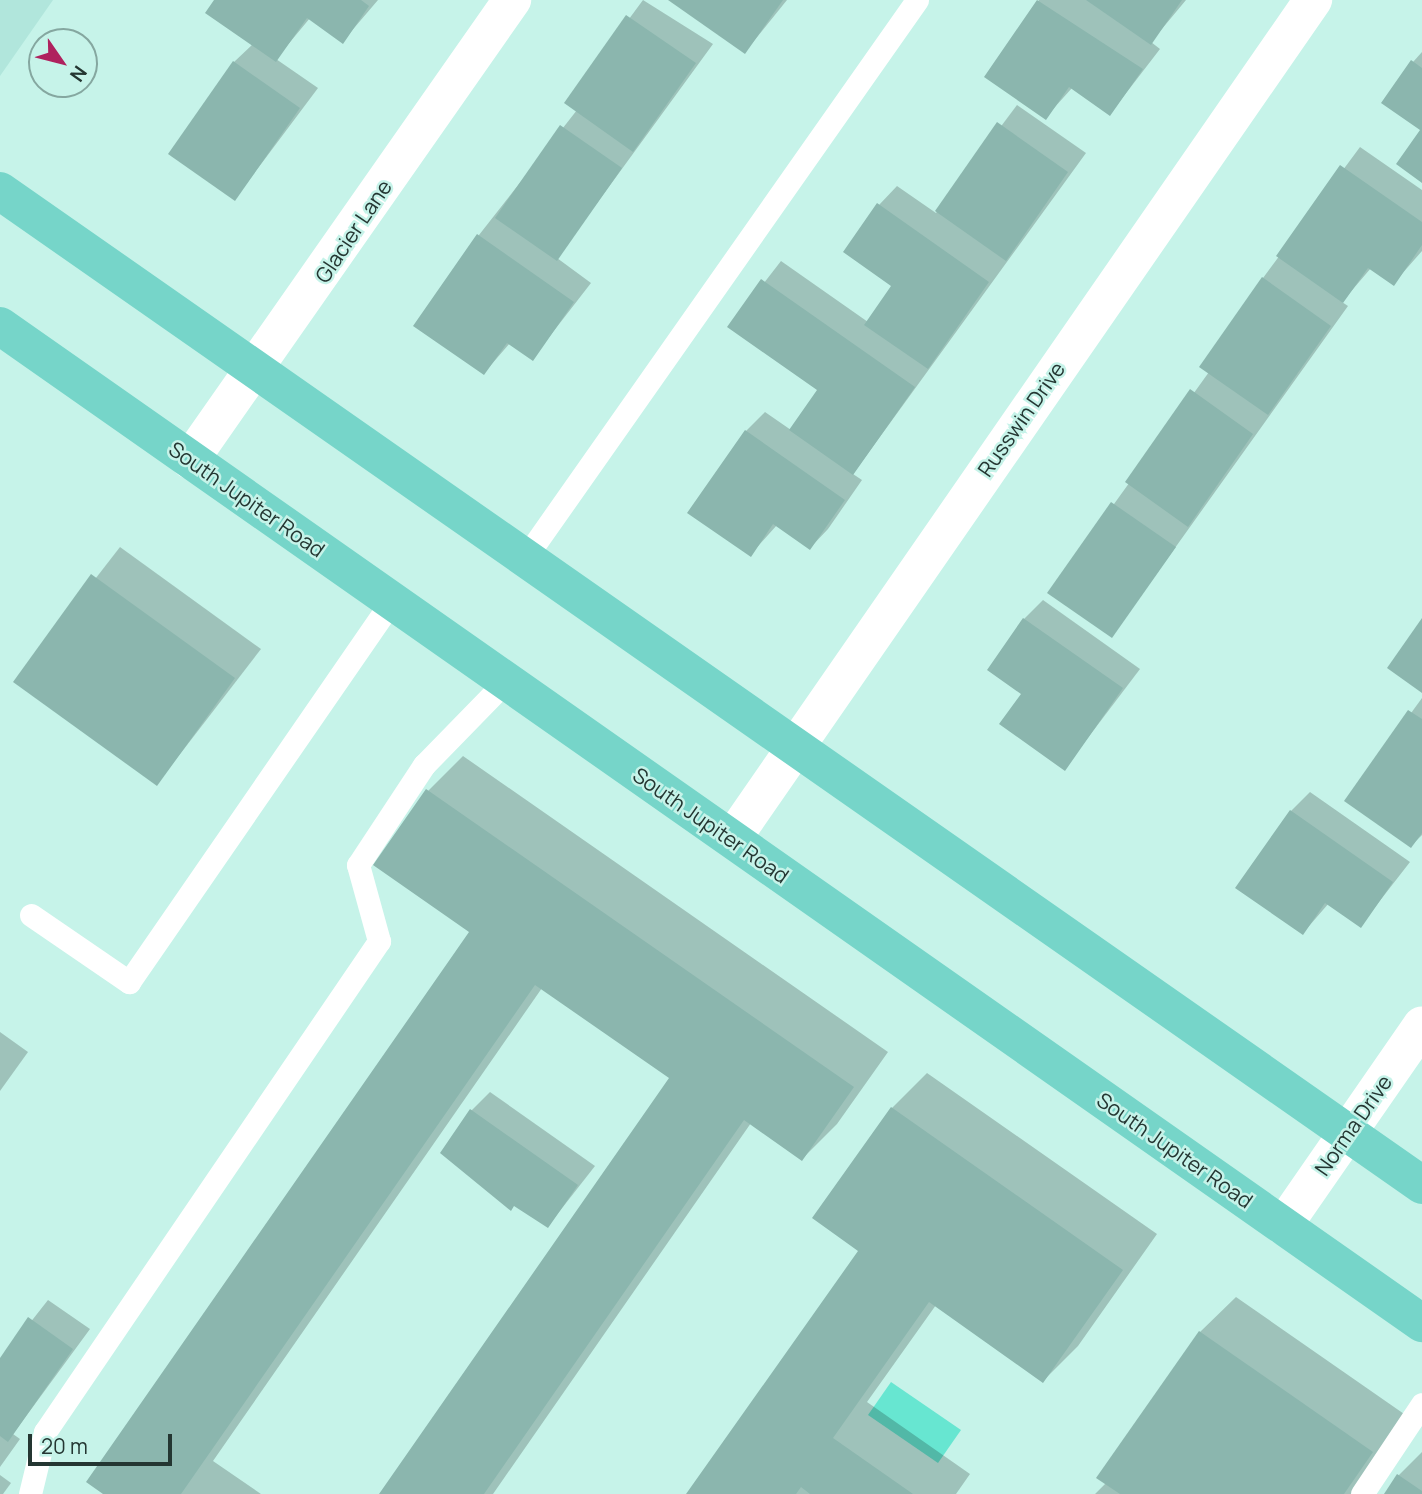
<!DOCTYPE html>
<html>
<head>
<meta charset="utf-8">
<style>
	body { margin:0 }
	#map { position:relative; width:1422px; height:1494px; overflow:hidden; background:#c6f3e9; font-family:Manrope,sans-serif }
	div>[style] { position:absolute }
	[style*='--x'] { left:calc(var(--x)*1px); top:calc(var(--y)*1px); width:calc(var(--w)*1px); rotate:calc(var(--a)*1deg) }
	.built>* { inset:0; background:#b1e6dc }
	.water>* { inset:0; background:#67e6d1 }
	.shadow>* { inset:0; background:#0003 }
	.building>* { inset:0; background:#8bb6ae }
	.service>* { height:23px; margin:-11.5px; padding:0 11.5px; transform-origin:11.5px; border-radius:11.5px; background:#fff }
	.minor>* { height:38px; margin:-19px; padding:0 19px; transform-origin:19px; border-radius:19px; background:#fff }
	.primary>* { height:38px; margin:-19px; padding:0 19px; transform-origin:19px; border-radius:19px; background:#76d5c9 }
	span { translate:-50% -50%; white-space:nowrap; text-align:center; line-height:1.15; -webkit-text-stroke:5px #c6f3e9; paint-order:stroke }
	.street-label { font-size:21px; color:#243632 }
	.north { position:absolute; left:28px; top:28px; width:70px; height:70px; box-sizing:border-box; background:#c6f3e9; border:2px solid #85a7a0; border-radius:50%; rotate:125deg; font-size:19px; font-weight:700; line-height:28px; text-align:center; color:#243632 }
	.north::after { content:''; display:block; margin:auto; width:24px; height:32px; background:#af225e; clip-path:polygon(50% 0,100% 100%,50% 72%,0 100%) }
	.scale { position:absolute; left:28px; top:1434px; width:144px; height:32px; box-sizing:border-box; border:4px solid #243632; border-top:0; padding-left:9px; font-size:21px; line-height:24px; white-space:nowrap; color:#243632; -webkit-text-stroke:5px #c6f3e9; paint-order:stroke }
</style>
</head>
<body>
<div id="map">
	<div class="built">
		<i style="clip-path:polygon(0 0,53px 0,0 76px)"></i>
	</div>
	<div class="water">
		<i style="clip-path:polygon(891px 1382px,961px 1430px,938px 1463px,868px 1415px)"></i>
	</div>
	<div class="shadow">
		<i style="clip-path:polygon(216px 0,378px 0,343px 41px,310px 18px,276px 59px,318px 88px,235px 199px,234px 62px,253px 44px)"></i>
		<i style="clip-path:polygon(643px 0,713px 44px,557px 258px,591px 283px,532px 359px,510px 343px,484px 373px,479px 235px,577px 110px,567px 103px)"></i>
		<i style="clip-path:polygon(671px 0,787px 0,745px 52px)"></i>
		<i style="clip-path:polygon(1039px 0,1186px 0,1151px 42px,1160px 49px,1110px 114px,1072px 88px,1045px 118px,986px 76px)"></i>
		<i style="clip-path:polygon(1422px 52px,1422px 130px,1413px 62px)"></i>
		<i style="clip-path:polygon(1017px 105px,1086px 153px,853px 474px,862px 480px,828px 529px,810px 548px,777px 525px,750px 555px,746px 431px,765px 412px,791px 430px,819px 390px,730px 327px,781px 261px,868px 322px,894px 286px,879px 205px,897px 186px,936px 213px)"></i>
		<i style="clip-path:polygon(1360px 147px,1422px 190px,1422px 251px,1393px 284px,1371px 268px,1342px 302px,1348px 306px,1112px 636px,1050px 593px,1209px 372px,1263px 278px)"></i>
		<i style="clip-path:polygon(120px 547px,261px 649px,157px 784px,16px 681px)"></i>
		<i style="clip-path:polygon(1043px 600px,1140px 669px,1065px 768px,1023px 693px,1024px 619px)"></i>
		<i style="clip-path:polygon(1422px 698px,1422px 835px,1411px 846px,1347px 801px)"></i>
		<i style="clip-path:polygon(463px 756px,888px 1052px,837px 1124px,802px 1159px,751px 1123px,493px 1494px,381px 1494px,671px 1078px,542px 988px,213px 1461px,261px 1494px,107px 1494px,472px 932px,428px 791px)"></i>
		<i style="clip-path:polygon(1310px 792px,1410px 862px,1361px 925px,1329px 903px,1303px 933px,1291px 811px)"></i>
		<i style="clip-path:polygon(0 1032px,28px 1052px,0 1091px)"></i>
		<i style="clip-path:polygon(927px 1073px,1157px 1234px,1078px 1346px,1043px 1381px,936px 1305px,867px 1402px,970px 1474px,956px 1494px,689px 1494px,860px 1251px,814px 1218px,892px 1108px)"></i>
		<i style="clip-path:polygon(490px 1092px,595px 1166px,548px 1226px,471px 1111px)"></i>
		<i style="clip-path:polygon(1236px 1297px,1407px 1416px,1352px 1494px,1095px 1494px,1106px 1483px,1099px 1477px,1200px 1332px)"></i>
		<i style="clip-path:polygon(48px 1300px,90px 1329px,13px 1434px,20px 1439px,0 1467px,0 1361px)"></i>
		<i style="clip-path:polygon(1422px 1452px,1422px 1494px,1386px 1494px,1399px 1475px)"></i>
		<i style="clip-path:polygon(0 1475px,11px 1483px,3px 1494px,0 1494px)"></i>
	</div>
	<div class="building">
		<i style="clip-path:polygon(214px 0,361px 0,369px 6px,343px 44px,307px 18px,276px 62px,205px 13px)"></i>
		<i style="clip-path:polygon(668px 0,783px 0,745px 54px)"></i>
		<i style="clip-path:polygon(1037px 0,1143px 69px,1110px 116px,1069px 87px,1046px 120px,984px 77px)"></i>
		<i style="clip-path:polygon(1086px 0,1182px 0,1151px 45px)"></i>
		<i style="clip-path:polygon(626px 15px,696px 63px,633px 152px,564px 103px)"></i>
		<i style="clip-path:polygon(1411px 60px,1422px 68px,1422px 183px,1396px 164px,1420px 130px,1381px 103px)"></i>
		<i style="clip-path:polygon(233px 61px,300px 108px,235px 201px,168px 154px)"></i>
		<i style="clip-path:polygon(997px 122px,1068px 172px,1006px 261px,935px 211px)"></i>
		<i style="clip-path:polygon(560px 125px,622px 168px,557px 261px,495px 218px)"></i>
		<i style="clip-path:polygon(1340px 165px,1422px 222px,1422px 245px,1394px 286px,1368px 268px,1343px 303px,1276px 256px)"></i>
		<i style="clip-path:polygon(877px 203px,989px 282px,928px 369px,864px 325px,891px 286px,843px 252px)"></i>
		<i style="clip-path:polygon(477px 234px,574px 302px,533px 361px,507px 343px,484px 375px,413px 326px)"></i>
		<i style="clip-path:polygon(1262px 277px,1331px 326px,1268px 415px,1199px 367px)"></i>
		<i style="clip-path:polygon(761px 279px,915px 387px,853px 475px,789px 430px,817px 390px,727px 327px)"></i>
		<i style="clip-path:polygon(1190px 389px,1253px 434px,1188px 527px,1125px 482px)"></i>
		<i style="clip-path:polygon(745px 430px,845px 500px,810px 550px,773px 524px,751px 557px,687px 513px)"></i>
		<i style="clip-path:polygon(1111px 502px,1176px 547px,1112px 638px,1047px 593px)"></i>
		<i style="clip-path:polygon(91px 574px,235px 678px,157px 786px,13px 682px)"></i>
		<i style="clip-path:polygon(1023px 618px,1123px 688px,1065px 771px,999px 724px,1021px 694px,987px 670px)"></i>
		<i style="clip-path:polygon(1422px 618px,1422px 693px,1387px 668px)"></i>
		<i style="clip-path:polygon(1408px 710px,1422px 719px,1422px 833px,1411px 848px,1344px 801px)"></i>
		<i style="clip-path:polygon(426px 789px,854px 1087px,802px 1161px,744px 1120px,484px 1494px,379px 1494px,669px 1078px,535px 985px,181px 1494px,103px 1494px,86px 1482px,469px 932px,373px 865px)"></i>
		<i style="clip-path:polygon(1290px 810px,1393px 882px,1361px 928px,1325px 903px,1303px 935px,1235px 888px)"></i>
		<i style="clip-path:polygon(891px 1107px,1123px 1270px,1043px 1383px,929px 1302px,833px 1438px,913px 1494px,810px 1494px,801px 1487px,796px 1494px,686px 1494px,858px 1251px,812px 1218px)"></i>
		<i style="clip-path:polygon(470px 1109px,578px 1185px,548px 1228px,514px 1206px,511px 1211px,440px 1153px)"></i>
		<i style="clip-path:polygon(28px 1317px,73px 1349px,8px 1442px,0 1436px,0 1358px)"></i>
		<i style="clip-path:polygon(1199px 1331px,1373px 1452px,1344px 1494px,1120px 1494px,1096px 1478px)"></i>
		<i style="clip-path:polygon(1397px 1474px,1422px 1491px,1422px 1494px,1384px 1494px)"></i>
	</div>
	<div class="service">
		<i style="--x:525;--y:558;--w:682;--a:-54.91"></i>
		<i style="--x:31;--y:915;--w:119;--a:34.4"></i>
		<i style="--x:129;--y:982;--w:463;--a:-55.4"></i>
		<i style="--x:30;--y:1494;--w:64;--a:-76.4"></i>
		<i style="--x:45;--y:1432;--w:594;--a:-55.77"></i>
		<i style="--x:379;--y:941;--w:79;--a:-105.4"></i>
		<i style="--x:358;--y:865;--w:120;--a:-56.6"></i>
		<i style="--x:424;--y:765;--w:117;--a:-45.7"></i>
		<i style="--x:1362;--y:1494;--w:108;--a:-56.3"></i>
	</div>
	<div class="minor">
		<i style="--x:190;--y:460;--w:562;--a:-55.01"></i>
		<i style="--x:732;--y:839;--w:1021;--a:-55.3"></i>
		<i style="--x:1283;--y:1226;--w:244;--a:-55.3"></i>
	</div>
	<div class="primary">
		<i style="--x:0;--y:191;--w:1735;--a:34.95"></i>
		<i style="--x:0;--y:326;--w:1737;--a:35.04"></i>
	</div>
	<div class="street-label">
		<span style="left:353px;top:231px;rotate:-56deg">Glacier Lane</span>
		<span style="left:1021px;top:419px;rotate:-55deg">Russwin Drive</span>
		<span style="left:247px;top:499px;rotate:35deg">South Jupiter Road</span>
		<span style="left:711px;top:825px;rotate:35deg">South Jupiter Road</span>
		<span style="left:1353px;top:1125px;rotate:-55deg">Norma Drive</span>
		<span style="left:1175px;top:1150px;rotate:35deg">South Jupiter Road</span>
	</div>
	<div class="north">N</div>
	<div class="scale">20 m</div>
</div>
</body>
</html>
